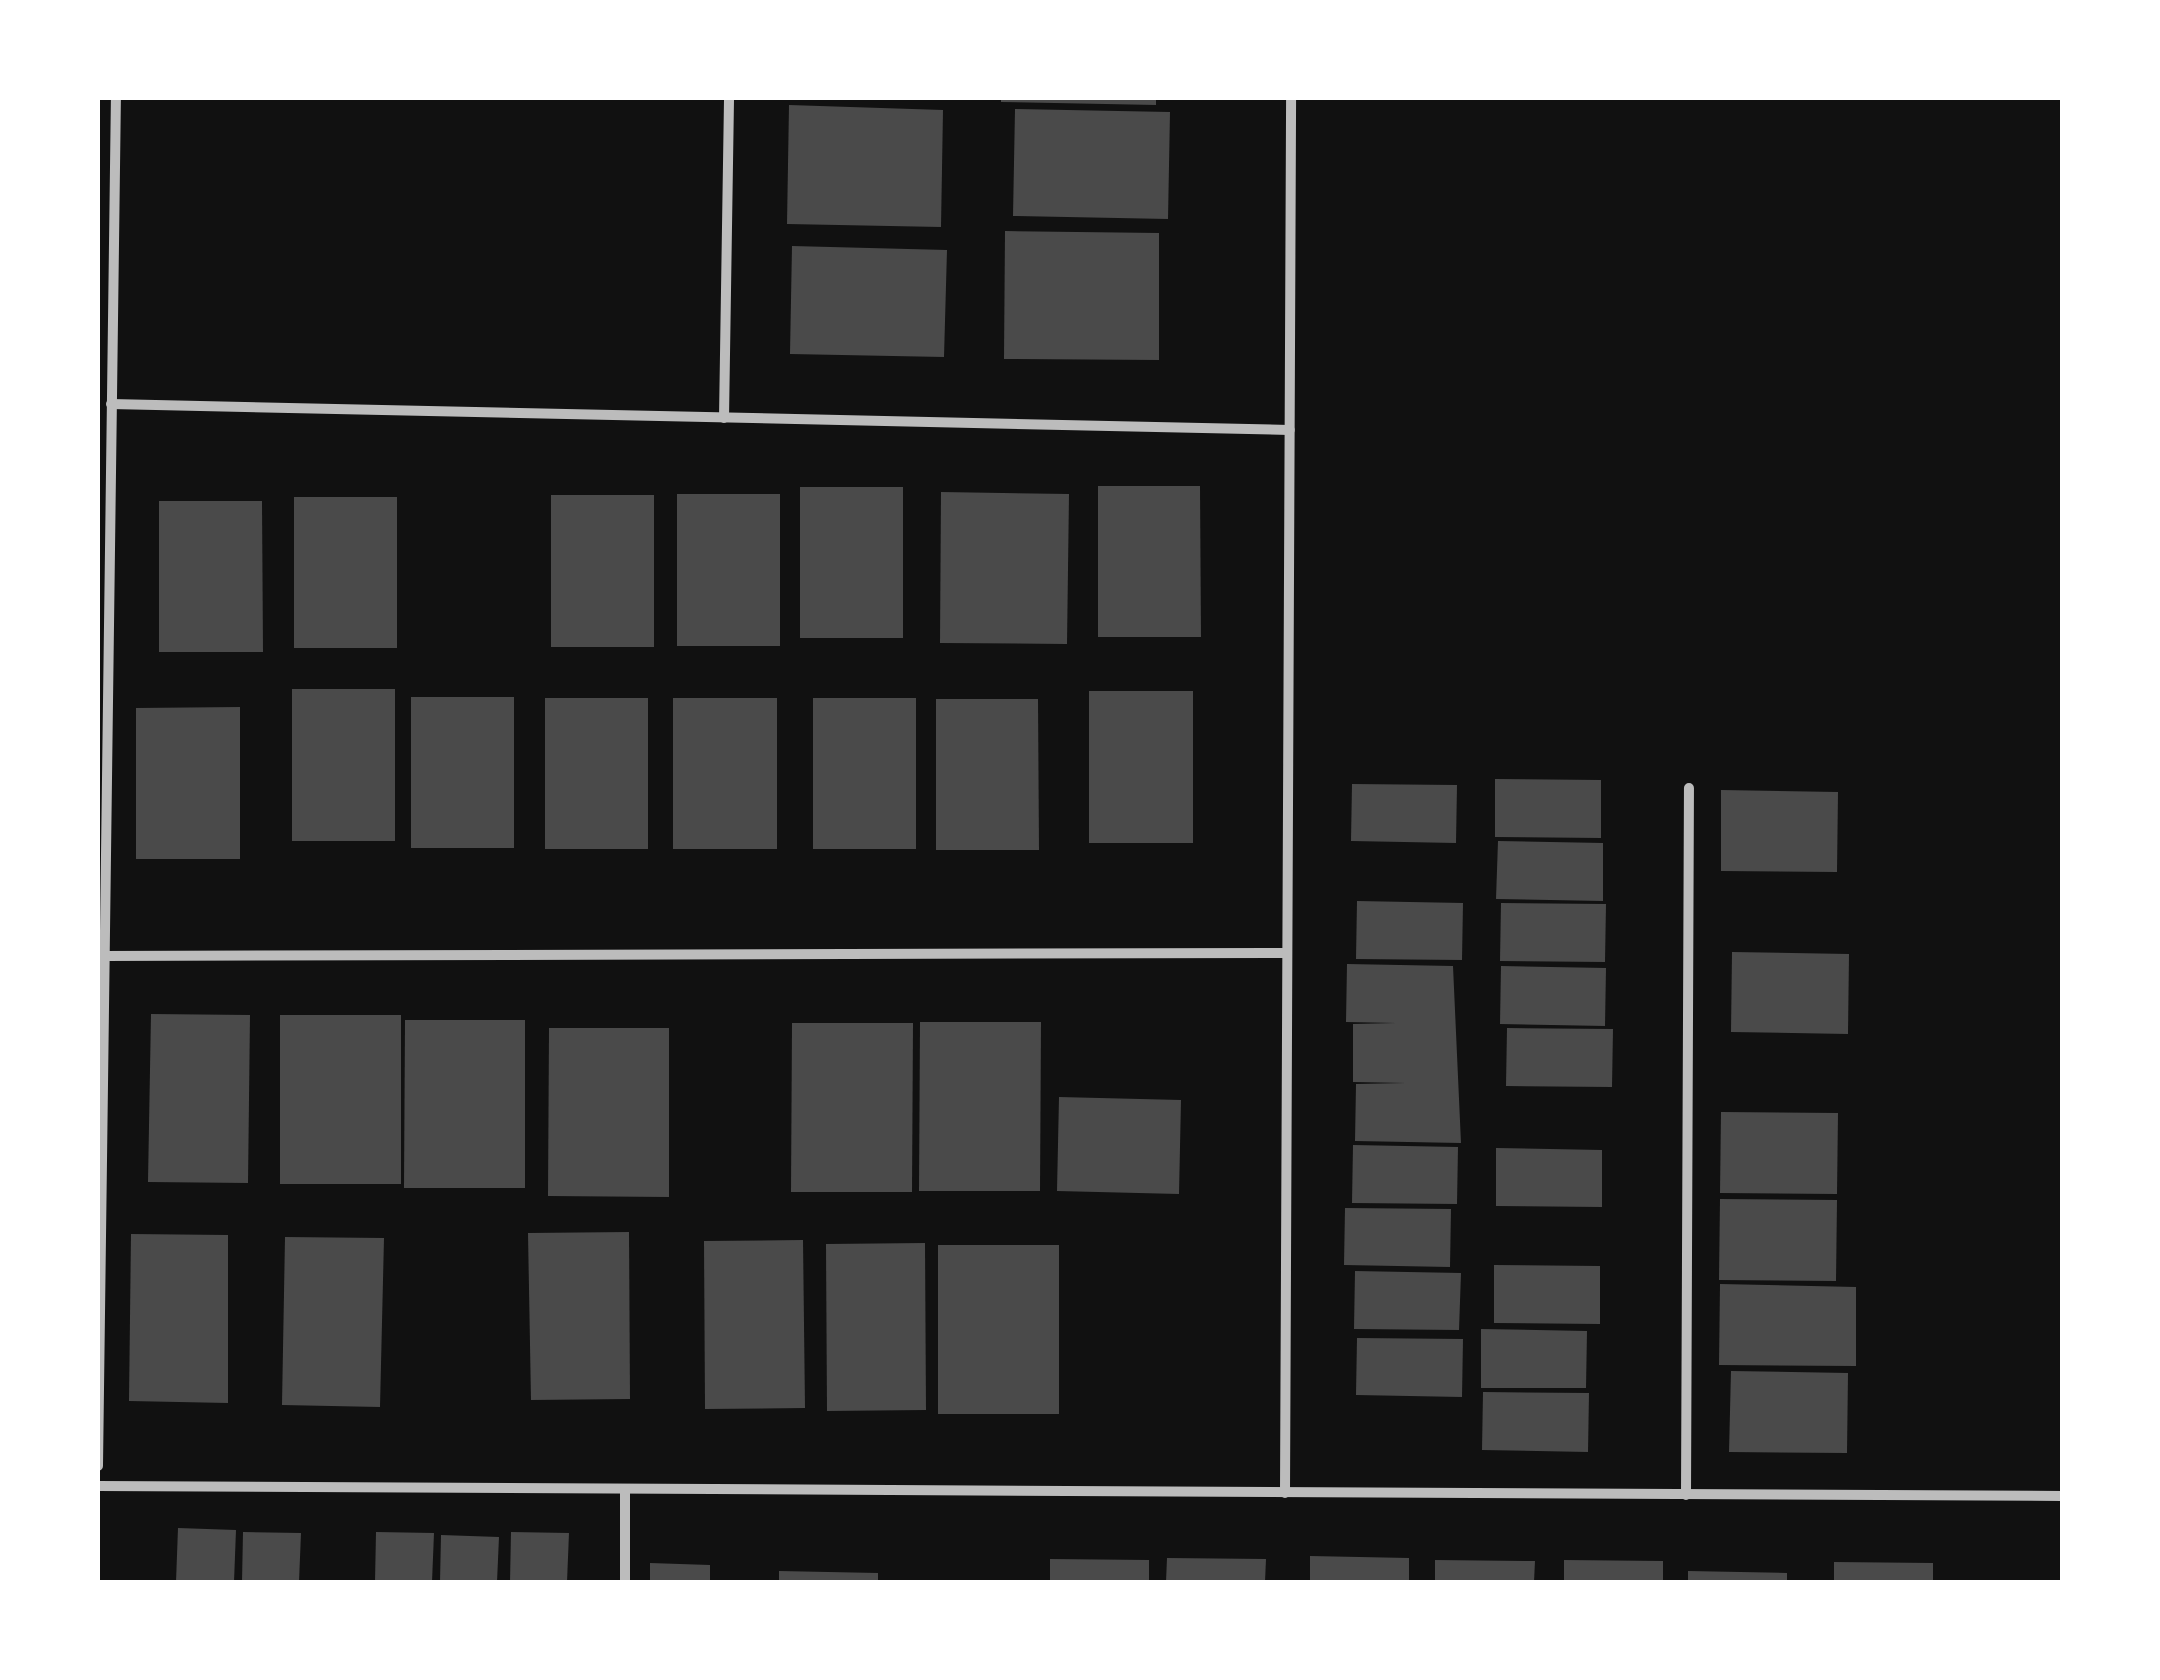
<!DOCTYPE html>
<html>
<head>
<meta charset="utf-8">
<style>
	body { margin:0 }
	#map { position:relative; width:2160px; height:1680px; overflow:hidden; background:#111; font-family:Jost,sans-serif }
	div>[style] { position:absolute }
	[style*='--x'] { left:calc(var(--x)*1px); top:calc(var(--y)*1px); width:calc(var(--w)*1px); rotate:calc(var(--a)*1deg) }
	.building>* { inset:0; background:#4a4a4a }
	.minor>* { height:10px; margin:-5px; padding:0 5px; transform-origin:5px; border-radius:5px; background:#bcbcbc }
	span { translate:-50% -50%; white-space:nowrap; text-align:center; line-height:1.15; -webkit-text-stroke:9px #fff; paint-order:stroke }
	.frame { position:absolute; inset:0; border:100px solid #fff; pointer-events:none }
</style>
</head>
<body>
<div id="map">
	<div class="building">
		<i style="clip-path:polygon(1001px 98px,1156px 98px,1156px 105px,1001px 102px)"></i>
		<i style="clip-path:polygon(789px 105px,943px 110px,941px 227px,787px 224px)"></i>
		<i style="clip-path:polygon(1015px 109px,1170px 112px,1168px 219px,1013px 216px)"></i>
		<i style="clip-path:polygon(1005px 231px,1159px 233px,1159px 360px,1004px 359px)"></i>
		<i style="clip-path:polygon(792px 246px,947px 250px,944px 357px,790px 354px)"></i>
		<i style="clip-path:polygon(1098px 486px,1200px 486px,1201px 637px,1098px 637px)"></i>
		<i style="clip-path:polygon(800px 487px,903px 487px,903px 638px,800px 638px)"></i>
		<i style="clip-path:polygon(941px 492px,1069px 494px,1067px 644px,940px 643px)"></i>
		<i style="clip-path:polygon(677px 494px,780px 494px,780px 646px,677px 646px)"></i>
		<i style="clip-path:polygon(551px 495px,654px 495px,654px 647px,551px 647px)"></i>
		<i style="clip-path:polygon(294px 497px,397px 497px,397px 648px,294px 648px)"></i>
		<i style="clip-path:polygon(159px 501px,262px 501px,263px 652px,159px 652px)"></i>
		<i style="clip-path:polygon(292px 689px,395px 689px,395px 841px,292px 841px)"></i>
		<i style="clip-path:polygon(1089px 691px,1193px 691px,1193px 843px,1089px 843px)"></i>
		<i style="clip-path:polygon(411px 697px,514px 697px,514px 848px,411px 848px)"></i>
		<i style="clip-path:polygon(545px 698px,648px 698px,648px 849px,545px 849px)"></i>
		<i style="clip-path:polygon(673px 698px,777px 698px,777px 849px,673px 849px)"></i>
		<i style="clip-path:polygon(813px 698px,916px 698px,916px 849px,813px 849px)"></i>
		<i style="clip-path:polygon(936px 699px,1038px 699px,1039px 850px,936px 850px)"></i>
		<i style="clip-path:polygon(240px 707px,240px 859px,136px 859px,136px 708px)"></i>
		<i style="clip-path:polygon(1495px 779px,1601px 780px,1601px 838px,1495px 837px)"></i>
		<i style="clip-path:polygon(1352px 784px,1457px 785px,1456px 843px,1351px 841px)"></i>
		<i style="clip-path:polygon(1721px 790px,1838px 792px,1837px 872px,1721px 871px)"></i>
		<i style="clip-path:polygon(1498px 841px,1603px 843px,1603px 901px,1496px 899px)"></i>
		<i style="clip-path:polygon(1357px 901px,1463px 903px,1462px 960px,1356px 959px)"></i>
		<i style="clip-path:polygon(1501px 903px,1606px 904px,1605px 962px,1500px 961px)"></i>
		<i style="clip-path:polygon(1732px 952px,1849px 954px,1848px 1034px,1731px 1032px)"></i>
		<i style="clip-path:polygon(1347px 964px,1453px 966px,1461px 1143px,1355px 1141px,1356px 1084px,1406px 1083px,1353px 1082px,1353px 1024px,1396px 1023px,1346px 1022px)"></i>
		<i style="clip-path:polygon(1501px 966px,1606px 968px,1605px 1026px,1500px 1024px)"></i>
		<i style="clip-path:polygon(151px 1014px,250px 1015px,248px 1183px,148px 1182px)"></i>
		<i style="clip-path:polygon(280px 1015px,401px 1015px,401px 1184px,280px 1184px)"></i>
		<i style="clip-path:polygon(405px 1020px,525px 1020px,525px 1188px,404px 1188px)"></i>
		<i style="clip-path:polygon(920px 1022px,1041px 1022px,1040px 1191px,919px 1191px)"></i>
		<i style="clip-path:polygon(792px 1023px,913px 1023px,912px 1192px,791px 1192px)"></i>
		<i style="clip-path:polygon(549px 1028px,669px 1028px,669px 1197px,548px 1196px)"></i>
		<i style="clip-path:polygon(1507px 1028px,1613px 1029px,1612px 1087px,1506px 1086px)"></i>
		<i style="clip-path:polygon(1059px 1097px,1181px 1100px,1179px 1194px,1057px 1191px)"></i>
		<i style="clip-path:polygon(1721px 1112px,1838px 1113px,1837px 1194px,1720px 1193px)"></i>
		<i style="clip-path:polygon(1353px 1145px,1458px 1147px,1457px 1204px,1352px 1203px)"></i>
		<i style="clip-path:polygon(1496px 1148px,1602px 1150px,1602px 1207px,1496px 1206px)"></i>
		<i style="clip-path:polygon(1720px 1199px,1837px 1200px,1836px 1281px,1719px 1280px)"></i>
		<i style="clip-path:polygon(1345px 1208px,1451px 1209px,1450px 1267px,1344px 1265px)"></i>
		<i style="clip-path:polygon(629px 1232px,630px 1399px,531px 1400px,528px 1233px)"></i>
		<i style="clip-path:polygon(131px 1234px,228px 1235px,228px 1403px,129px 1401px)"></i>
		<i style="clip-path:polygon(285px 1237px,384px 1238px,380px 1407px,282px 1405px)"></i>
		<i style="clip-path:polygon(803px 1240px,805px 1408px,705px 1409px,704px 1241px)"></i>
		<i style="clip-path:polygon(925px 1243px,926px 1410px,827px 1411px,826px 1244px)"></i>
		<i style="clip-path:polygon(938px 1245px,1059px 1245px,1059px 1414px,938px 1414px)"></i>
		<i style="clip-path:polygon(1494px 1265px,1600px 1266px,1600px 1324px,1494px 1323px)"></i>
		<i style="clip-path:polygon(1355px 1271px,1461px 1273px,1459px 1330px,1354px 1329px)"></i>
		<i style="clip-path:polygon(1720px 1284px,1856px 1287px,1856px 1366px,1719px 1365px)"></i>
		<i style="clip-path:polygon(1481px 1329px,1587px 1331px,1586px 1388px,1481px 1388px)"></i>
		<i style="clip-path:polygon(1357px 1338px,1463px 1339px,1462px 1397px,1356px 1395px)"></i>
		<i style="clip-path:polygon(1731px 1371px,1848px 1373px,1847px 1453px,1729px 1452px)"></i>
		<i style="clip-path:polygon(1483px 1392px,1589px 1393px,1588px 1452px,1482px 1450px)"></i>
		<i style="clip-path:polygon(178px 1528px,236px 1530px,234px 1582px,176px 1582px)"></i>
		<i style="clip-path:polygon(243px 1532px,301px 1533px,299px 1582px,242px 1582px)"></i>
		<i style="clip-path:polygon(376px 1532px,434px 1533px,432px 1582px,375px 1582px)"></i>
		<i style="clip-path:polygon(511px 1532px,569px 1533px,567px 1582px,510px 1582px)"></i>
		<i style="clip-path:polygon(441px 1535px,499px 1537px,497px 1582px,440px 1582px)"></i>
		<i style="clip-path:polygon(1310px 1556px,1409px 1558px,1409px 1582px,1310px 1582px)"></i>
		<i style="clip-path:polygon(1167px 1558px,1266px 1559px,1265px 1582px,1166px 1582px)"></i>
		<i style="clip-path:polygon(1050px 1559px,1149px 1560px,1149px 1582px,1050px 1582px)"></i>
		<i style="clip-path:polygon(1435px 1560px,1535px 1561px,1534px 1582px,1435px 1582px)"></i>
		<i style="clip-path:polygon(1564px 1560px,1663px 1561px,1663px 1582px,1564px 1582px)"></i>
		<i style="clip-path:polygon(1834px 1562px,1933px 1563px,1933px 1582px,1834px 1582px)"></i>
		<i style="clip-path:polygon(650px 1563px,710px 1565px,710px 1582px,650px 1582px)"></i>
		<i style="clip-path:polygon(779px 1571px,878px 1573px,878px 1582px,779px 1582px)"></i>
		<i style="clip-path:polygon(1688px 1571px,1787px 1573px,1787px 1582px,1688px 1582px)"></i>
	</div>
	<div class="minor">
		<i style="--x:111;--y:404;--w:1179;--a:1.26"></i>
		<i style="--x:724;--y:418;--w:320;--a:-89.1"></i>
		<i style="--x:104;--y:956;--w:1183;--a:-0.15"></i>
		<i style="--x:98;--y:1466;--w:1368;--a:-89.25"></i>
		<i style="--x:98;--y:1486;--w:1964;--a:0.29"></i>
		<i style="--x:1285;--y:1493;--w:1395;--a:-89.75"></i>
		<i style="--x:1686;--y:1495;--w:707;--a:-89.76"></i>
		<i style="--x:625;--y:1582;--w:93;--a:-90"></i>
	</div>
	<div class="frame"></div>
</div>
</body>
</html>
